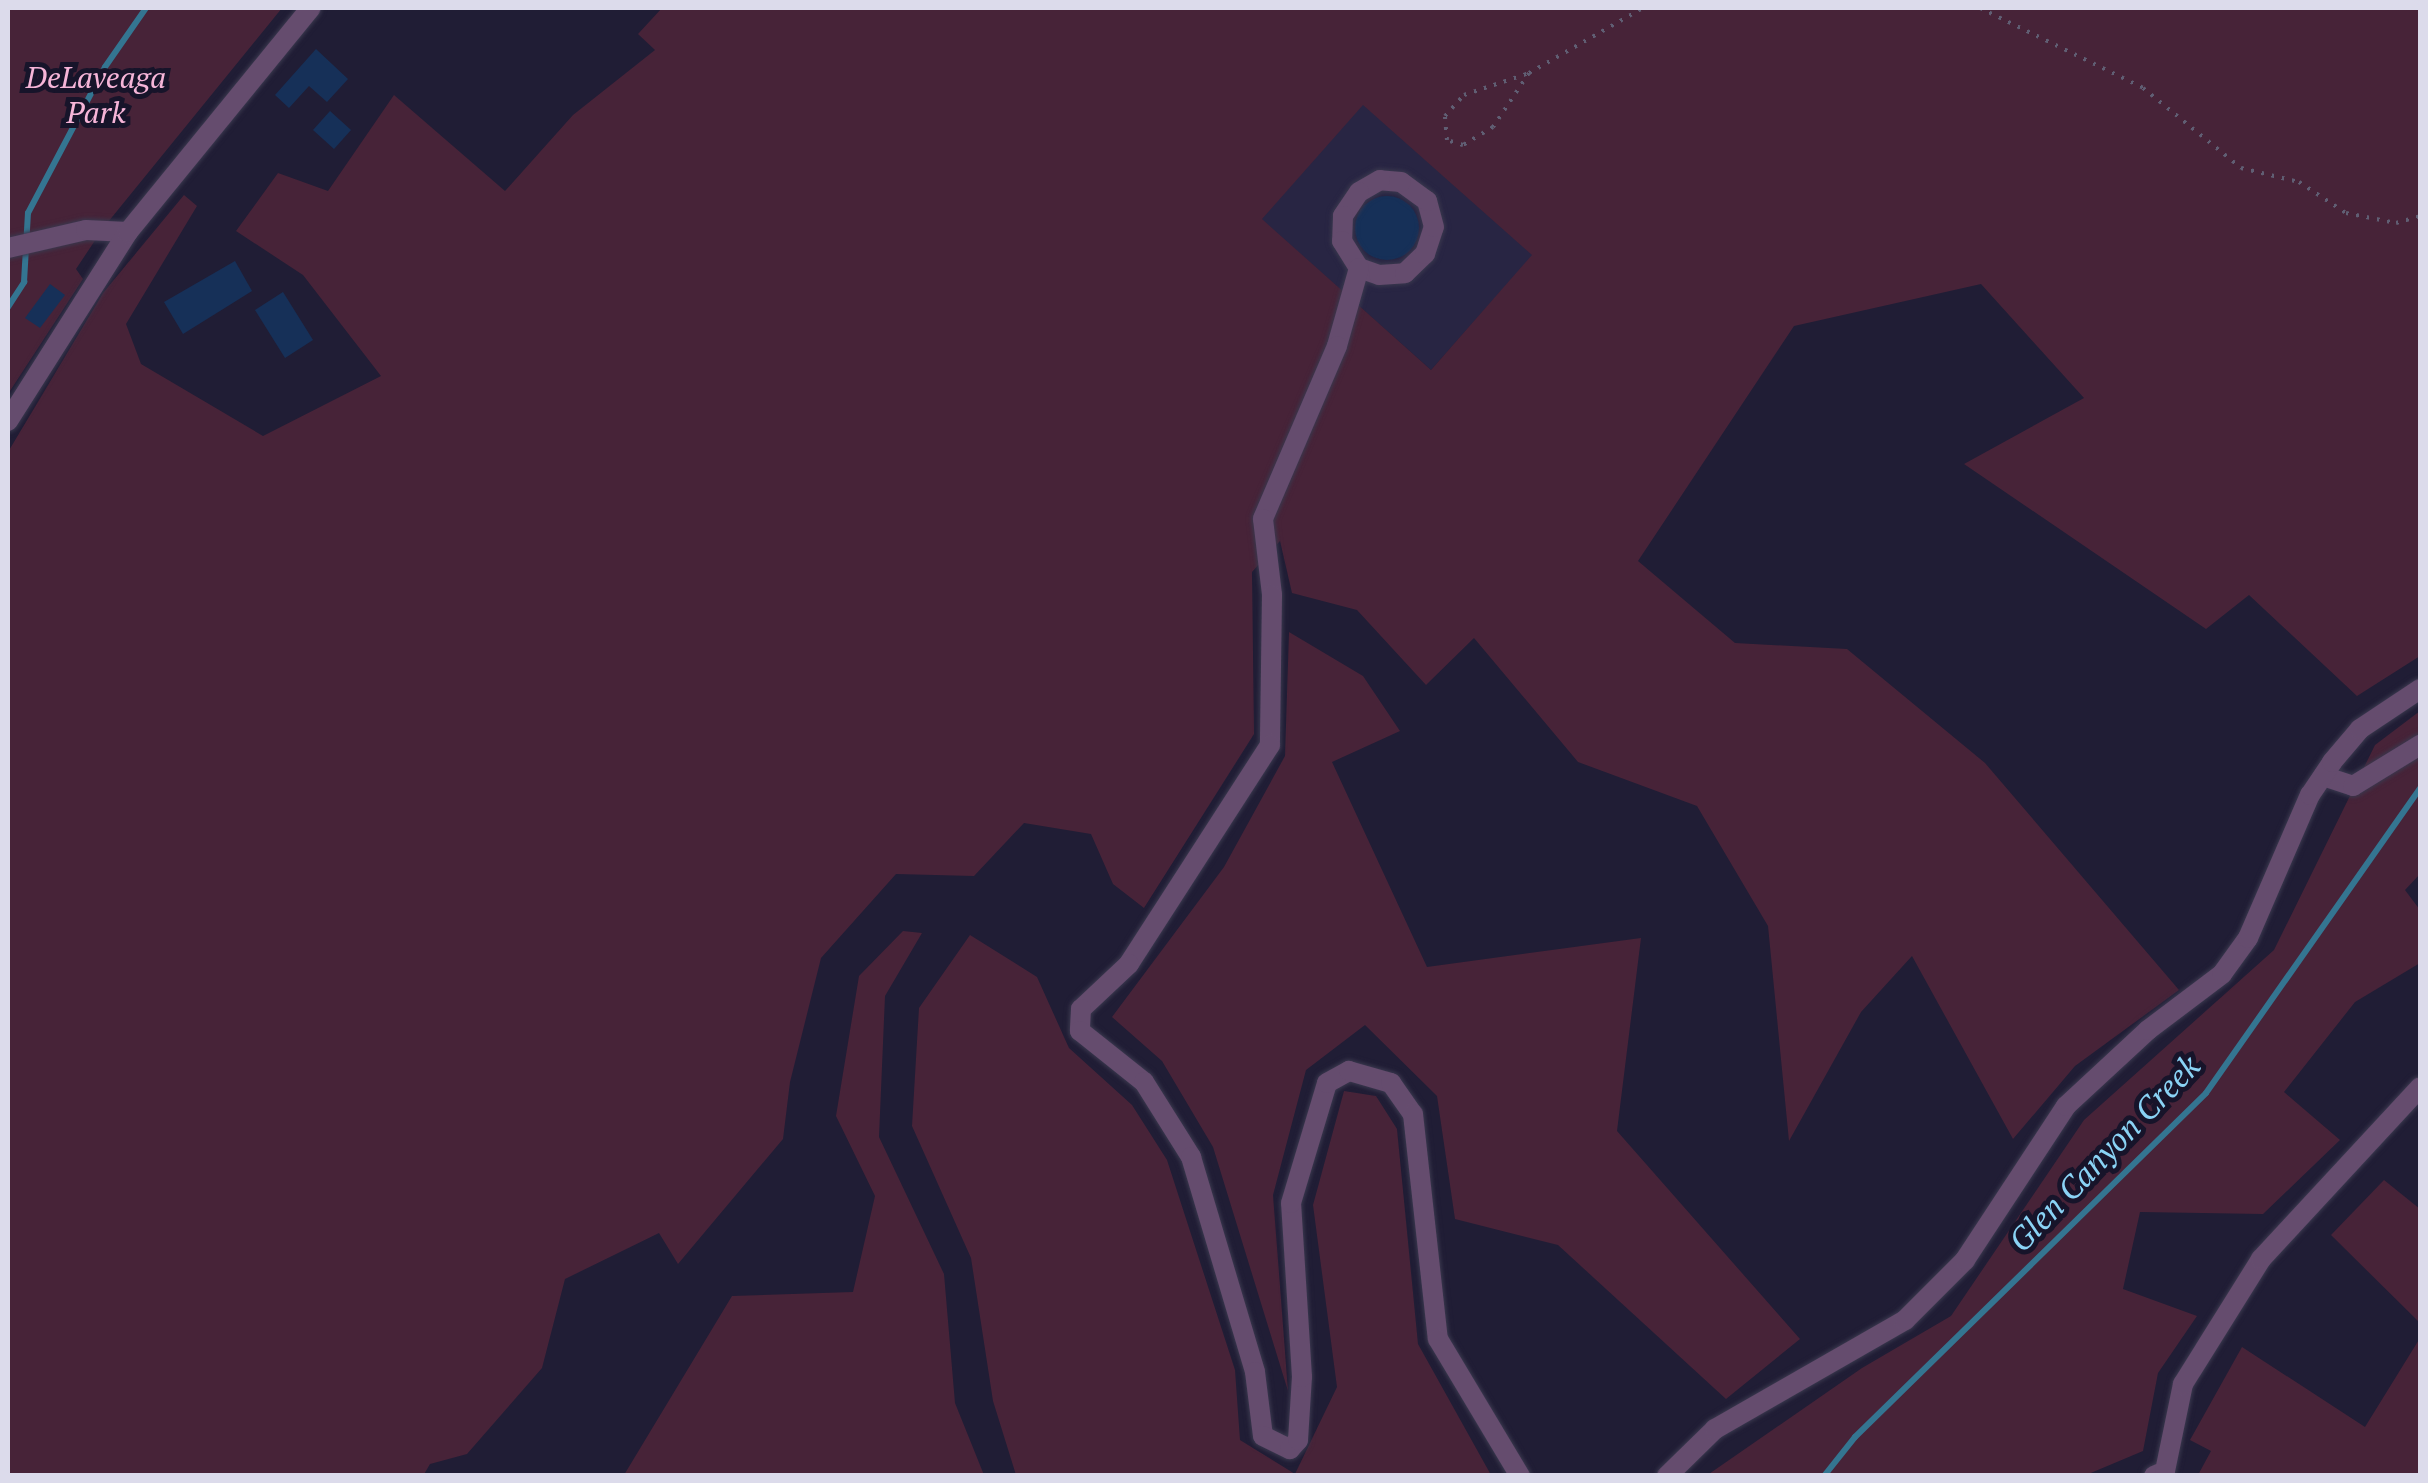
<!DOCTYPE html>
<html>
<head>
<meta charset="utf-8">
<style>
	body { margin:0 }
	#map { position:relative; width:2428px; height:1483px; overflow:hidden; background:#201d35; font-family:"PT Serif",serif }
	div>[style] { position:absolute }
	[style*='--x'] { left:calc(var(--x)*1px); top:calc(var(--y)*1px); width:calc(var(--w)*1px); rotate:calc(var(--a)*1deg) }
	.built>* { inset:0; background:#282543 }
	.green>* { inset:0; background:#472338 }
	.stream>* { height:6px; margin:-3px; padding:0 3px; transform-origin:3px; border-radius:3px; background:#347591 }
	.building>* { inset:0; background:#163058 }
	.round { border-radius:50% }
	.path>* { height:4px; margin-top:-2px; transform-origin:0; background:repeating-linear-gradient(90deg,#605e73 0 2.5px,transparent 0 10.5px) }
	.roads { filter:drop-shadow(0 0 2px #3a384e) drop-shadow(0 0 2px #3a384e) }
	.minor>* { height:20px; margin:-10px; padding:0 10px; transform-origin:10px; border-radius:10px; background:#654c6e }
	span { translate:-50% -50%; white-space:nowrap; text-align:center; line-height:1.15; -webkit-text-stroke:10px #17142a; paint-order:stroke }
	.park-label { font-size:30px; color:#f6b5d8; font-style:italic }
	.water-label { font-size:32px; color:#8ad3f5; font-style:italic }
	.frame { position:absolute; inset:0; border:10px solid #dcdbeb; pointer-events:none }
</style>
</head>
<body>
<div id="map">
	<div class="built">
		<i style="clip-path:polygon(1363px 104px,1533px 255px,1431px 370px,1261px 219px)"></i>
	</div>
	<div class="green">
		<i style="clip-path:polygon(8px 8px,282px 8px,104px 227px,76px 269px,83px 279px,8px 394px)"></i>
		<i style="clip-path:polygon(evenodd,662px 8px,2420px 8px,2420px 656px,2357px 696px,2249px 595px,2206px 629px,1964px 464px,2084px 398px,1981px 284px,1794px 326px,1638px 561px,1735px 643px,1847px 649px,1985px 763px,2179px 990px,2075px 1066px,2013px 1139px,1912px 956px,1861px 1012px,1789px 1141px,1768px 926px,1697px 806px,1578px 762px,1474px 638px,1426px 685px,1357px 610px,1292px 593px,1280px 541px,1252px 572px,1254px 734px,1144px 908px,1113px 884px,1091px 834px,1024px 823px,974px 876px,896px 874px,821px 958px,790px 1082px,783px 1139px,678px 1264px,659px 1233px,565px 1279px,542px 1368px,467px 1454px,430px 1464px,423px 1476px,8px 1475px,8px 452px,103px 293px,184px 195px,197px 206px,126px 324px,141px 364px,263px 436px,381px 376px,303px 275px,236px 231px,278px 173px,328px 191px,394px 95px,505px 191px,573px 115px,655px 50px,638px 34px,662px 8px,1363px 105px,1532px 255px,1431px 370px,1262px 219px,1363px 105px)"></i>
		<i style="clip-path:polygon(1289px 632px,1363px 676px,1400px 731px,1332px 762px,1427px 967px,1641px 938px,1617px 1131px,1800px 1339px,1726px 1399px,1558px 1245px,1455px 1219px,1437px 1096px,1365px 1025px,1306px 1070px,1273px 1195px,1288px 1391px,1213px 1147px,1162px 1061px,1112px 1017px,1224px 867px,1285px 756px)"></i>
		<i style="clip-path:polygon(2420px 711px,2420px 874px,2405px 890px,2420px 910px,2420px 963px,2355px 1002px,2284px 1092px,2340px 1140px,2263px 1214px,2140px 1212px,2123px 1289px,2197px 1316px,2158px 1373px,2143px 1451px,2086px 1475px,1706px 1476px,1862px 1368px,1951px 1316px,2084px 1120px,2274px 950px,2375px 745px)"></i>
		<i style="clip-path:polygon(903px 931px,922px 933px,885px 996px,879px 1137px,944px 1274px,955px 1403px,984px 1475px,624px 1475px,732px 1296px,853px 1292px,875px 1196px,836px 1116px,859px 976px)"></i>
		<i style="clip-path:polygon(970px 935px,1037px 977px,1069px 1048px,1132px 1105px,1167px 1160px,1235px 1370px,1240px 1440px,1295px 1474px,1337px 1387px,1313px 1205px,1344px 1091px,1376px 1096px,1397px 1129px,1418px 1344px,1491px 1475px,1016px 1475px,993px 1401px,971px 1258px,912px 1126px,919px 1008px)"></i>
		<i style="clip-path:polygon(2384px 1180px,2420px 1209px,2420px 1323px,2331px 1235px)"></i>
		<i style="clip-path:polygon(2420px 1338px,2420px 1475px,2198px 1475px,2211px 1451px,2190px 1440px,2242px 1347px,2365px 1427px)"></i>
	</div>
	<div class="stream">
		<i style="--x:8;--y:307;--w:30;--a:-57"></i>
		<i style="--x:24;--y:282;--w:69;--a:-86.7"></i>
		<i style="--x:28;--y:213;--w:165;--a:-62.2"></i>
		<i style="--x:105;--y:67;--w:72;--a:-55.2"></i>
		<i style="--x:1824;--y:1476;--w:50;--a:-51.5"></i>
		<i style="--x:1855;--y:1437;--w:491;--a:-44.4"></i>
		<i style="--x:2206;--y:1093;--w:373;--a:-54.9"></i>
	</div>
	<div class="building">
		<i style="clip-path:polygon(316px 49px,348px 79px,327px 102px,309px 86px,289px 108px,275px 95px)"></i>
		<i style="clip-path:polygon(330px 111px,351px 130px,334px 149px,313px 130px)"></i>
		<i class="round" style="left:1355px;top:196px;width:64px;height:64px"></i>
		<i style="clip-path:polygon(235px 261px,252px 291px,183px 334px,164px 302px)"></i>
		<i style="clip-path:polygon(50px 284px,65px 295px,40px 328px,25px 318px)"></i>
		<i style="clip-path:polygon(283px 292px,313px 340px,285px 358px,255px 310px)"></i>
	</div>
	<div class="path">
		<i style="--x:1980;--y:8;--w:182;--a:26.1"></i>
		<i style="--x:2143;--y:88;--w:127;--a:39.2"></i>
		<i style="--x:2241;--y:168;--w:60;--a:13.6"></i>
		<i style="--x:2299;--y:182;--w:56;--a:33.4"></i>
		<i style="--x:2346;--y:213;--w:51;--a:11.3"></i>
		<i style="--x:2396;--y:223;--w:25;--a:-16"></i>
		<i style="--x:1529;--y:73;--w:65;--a:123.7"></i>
		<i style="--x:1493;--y:127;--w:35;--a:149"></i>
		<i style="--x:1463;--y:145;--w:17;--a:-163"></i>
		<i style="--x:1447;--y:140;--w:24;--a:-95"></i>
		<i style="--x:1445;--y:116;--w:28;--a:-48"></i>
		<i style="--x:1464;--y:95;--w:69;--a:-18.7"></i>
		<i style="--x:1529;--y:73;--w:131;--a:-29.7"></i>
	</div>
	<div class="roads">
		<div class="minor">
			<i style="--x:8;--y:248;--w:80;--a:-13"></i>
			<i style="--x:86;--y:230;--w:42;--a:2.7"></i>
			<i style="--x:1359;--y:268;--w:21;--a:19"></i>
			<i style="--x:1379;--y:275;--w:26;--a:-4"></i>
			<i style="--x:1405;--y:273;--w:28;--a:-44"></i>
			<i style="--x:1425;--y:254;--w:28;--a:-72"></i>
			<i style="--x:1434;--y:227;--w:27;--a:-105"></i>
			<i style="--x:1427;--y:201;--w:32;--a:-144"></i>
			<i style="--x:1401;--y:182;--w:21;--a:-175"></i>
			<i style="--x:1380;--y:180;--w:24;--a:150"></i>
			<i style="--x:1359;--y:192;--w:29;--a:124"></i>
			<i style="--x:1343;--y:216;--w:25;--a:92"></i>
			<i style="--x:1342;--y:241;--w:32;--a:58"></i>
			<i style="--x:1359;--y:268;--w:81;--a:105.8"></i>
			<i style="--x:1337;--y:346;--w:188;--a:113.2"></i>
			<i style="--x:1263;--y:519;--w:77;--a:83.2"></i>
			<i style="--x:1272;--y:595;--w:150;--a:90.8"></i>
			<i style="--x:1270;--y:745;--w:260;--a:122.8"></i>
			<i style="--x:1129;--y:964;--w:66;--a:136.8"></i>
			<i style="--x:1081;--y:1009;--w:22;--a:93"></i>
			<i style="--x:1080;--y:1031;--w:82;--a:38.6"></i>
			<i style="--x:1144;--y:1082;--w:89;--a:57.9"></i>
			<i style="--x:1191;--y:1157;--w:224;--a:73.4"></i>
			<i style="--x:1255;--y:1372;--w:64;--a:82.9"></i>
			<i style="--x:1263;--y:1436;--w:30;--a:26"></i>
			<i style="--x:1290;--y:1449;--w:12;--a:-48"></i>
			<i style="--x:1298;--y:1440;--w:63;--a:-86.4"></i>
			<i style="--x:1302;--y:1377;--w:174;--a:-93.6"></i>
			<i style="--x:1291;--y:1203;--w:125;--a:-73.3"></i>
			<i style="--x:1327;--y:1083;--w:25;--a:-29"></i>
			<i style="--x:1349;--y:1071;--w:44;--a:15.9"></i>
			<i style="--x:1391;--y:1083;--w:38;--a:55"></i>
			<i style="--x:1413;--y:1114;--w:226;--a:83.7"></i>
			<i style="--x:1438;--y:1339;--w:160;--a:59.1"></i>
			<i style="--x:8;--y:421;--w:224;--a:-57.6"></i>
			<i style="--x:128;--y:232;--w:289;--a:-50.8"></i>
			<i style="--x:2323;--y:776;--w:32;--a:18"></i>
			<i style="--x:2353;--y:786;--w:79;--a:-31.5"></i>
			<i style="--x:1667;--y:1476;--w:67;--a:-44.4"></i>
			<i style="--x:1715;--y:1429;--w:219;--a:-29.8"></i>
			<i style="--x:1905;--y:1320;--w:85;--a:-45"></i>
			<i style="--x:1965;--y:1260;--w:184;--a:-56.7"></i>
			<i style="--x:2066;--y:1106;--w:112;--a:-42.8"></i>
			<i style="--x:2148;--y:1030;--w:93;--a:-37.1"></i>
			<i style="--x:2222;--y:974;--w:44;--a:-54.2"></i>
			<i style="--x:2248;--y:938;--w:156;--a:-66.6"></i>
			<i style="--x:2310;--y:795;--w:40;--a:-56"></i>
			<i style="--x:2332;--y:762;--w:43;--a:-49.7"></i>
			<i style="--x:2360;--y:729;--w:72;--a:-33.7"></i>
			<i style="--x:2154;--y:1476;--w:12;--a:-24"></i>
			<i style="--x:2165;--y:1471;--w:89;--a:-78.3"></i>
			<i style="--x:2183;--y:1384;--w:147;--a:-58"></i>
			<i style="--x:2261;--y:1259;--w:234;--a:-47.2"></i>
		</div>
	</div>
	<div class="park-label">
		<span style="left:96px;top:94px">DeLaveaga<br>Park</span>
	</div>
	<div class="water-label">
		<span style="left:2104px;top:1153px;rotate:-46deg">Glen Canyon Creek</span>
	</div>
	<div class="frame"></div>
</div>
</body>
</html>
